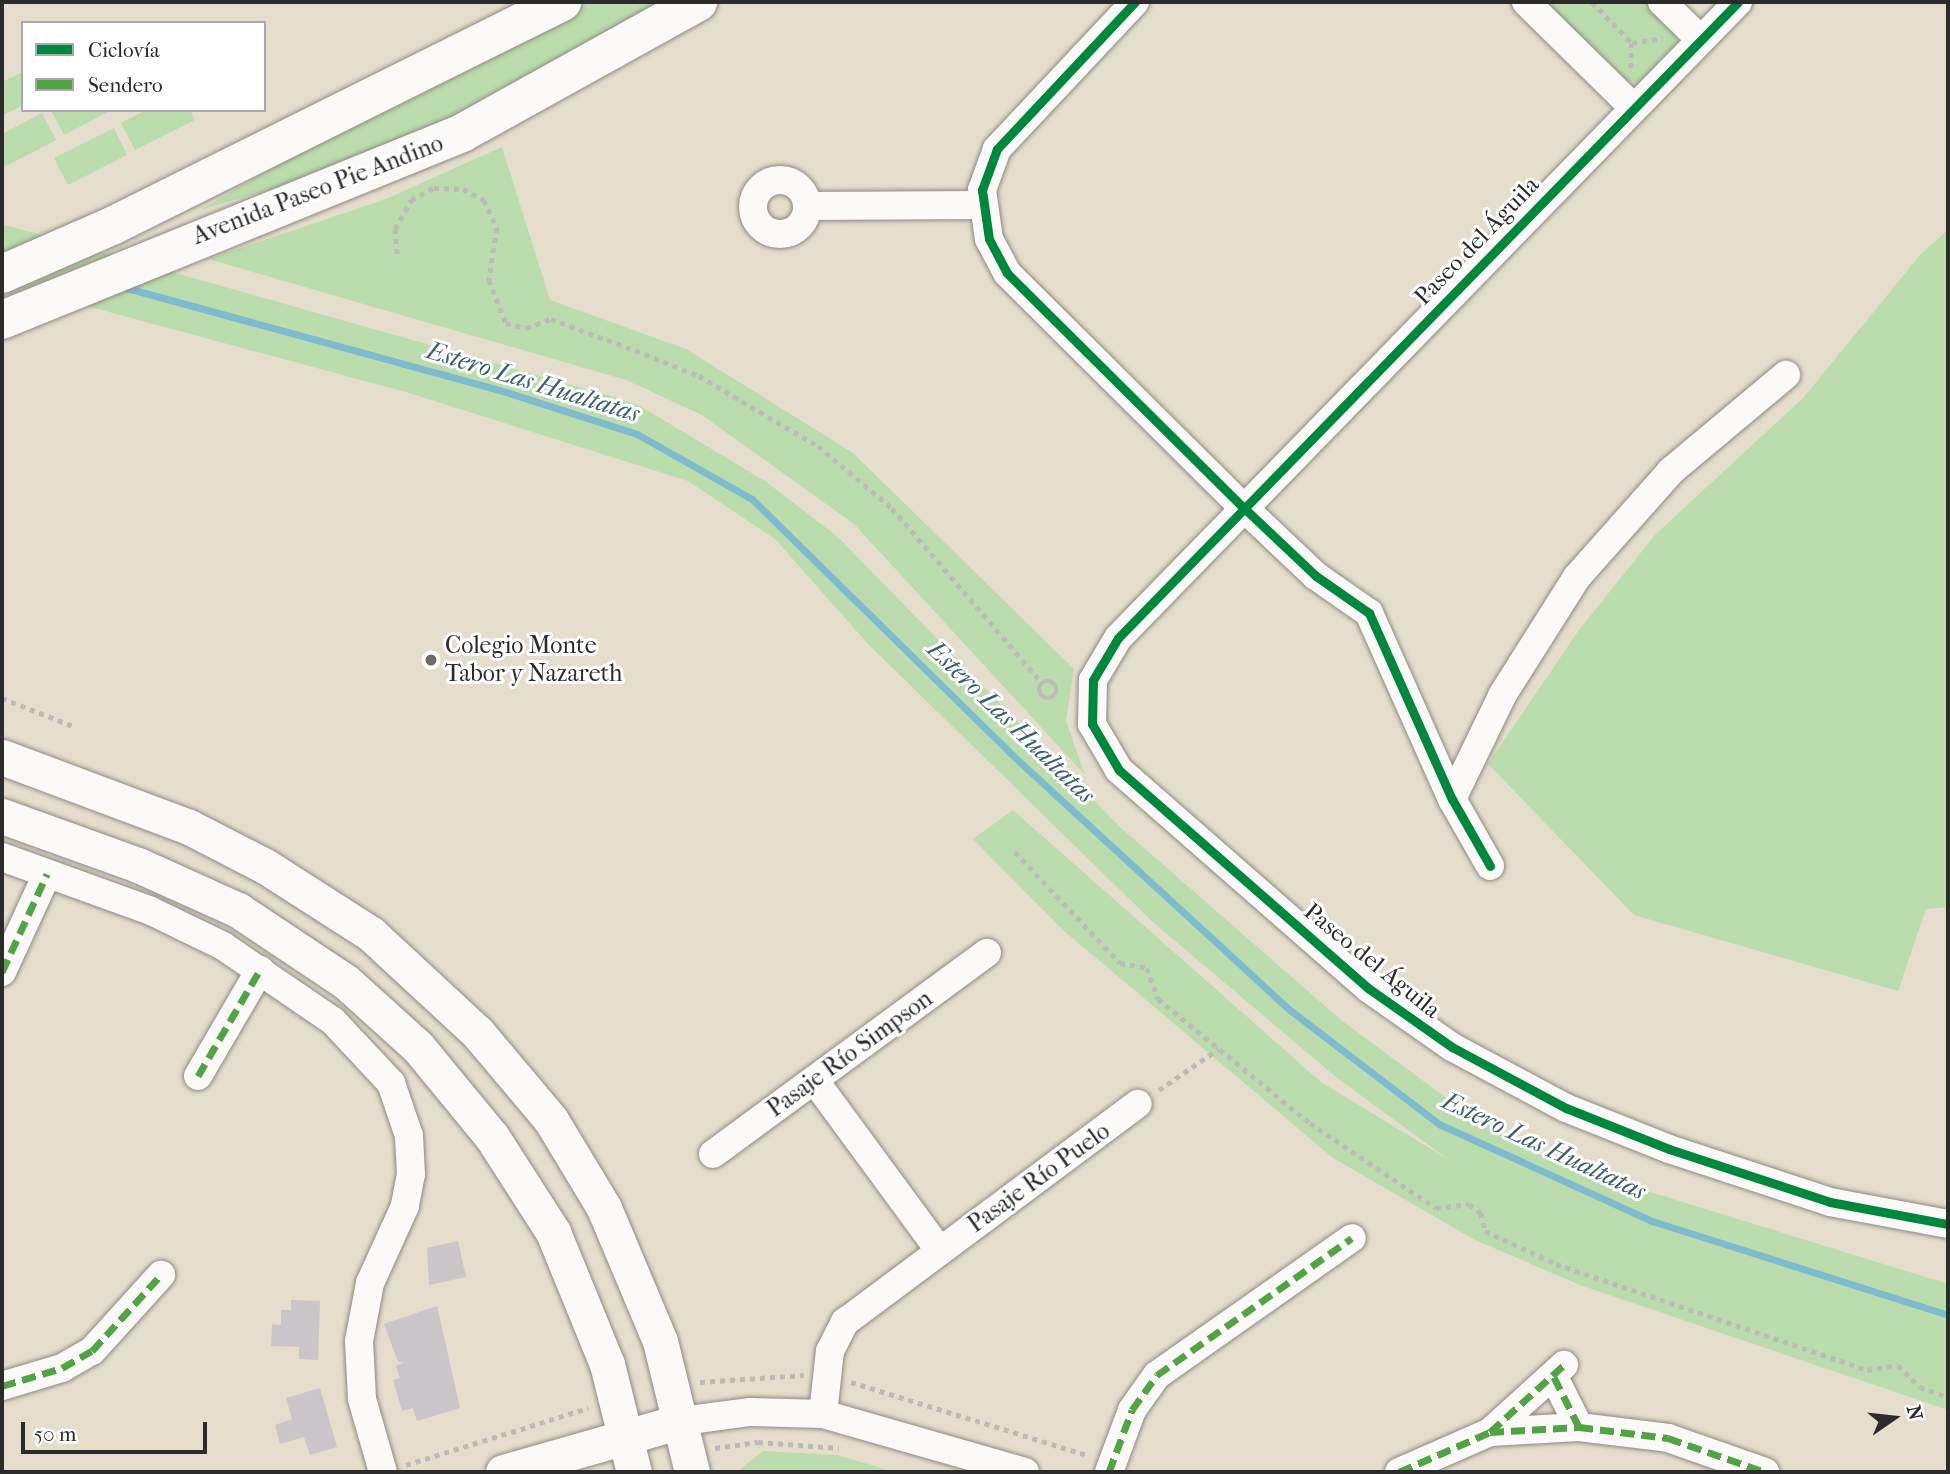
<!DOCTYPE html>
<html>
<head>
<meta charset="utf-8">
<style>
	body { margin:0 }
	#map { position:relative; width:1950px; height:1474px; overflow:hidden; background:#e5decd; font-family:"IM FELL French Canon",serif }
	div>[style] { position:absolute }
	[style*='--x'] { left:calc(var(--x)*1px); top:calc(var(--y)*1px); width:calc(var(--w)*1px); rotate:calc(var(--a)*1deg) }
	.green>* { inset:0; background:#bbdcad }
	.stream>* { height:7px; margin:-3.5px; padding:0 3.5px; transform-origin:3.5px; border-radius:3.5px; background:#7ebbcf }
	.building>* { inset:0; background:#cac6c9 }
	.path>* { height:4.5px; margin-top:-2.25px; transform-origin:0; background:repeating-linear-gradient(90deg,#bcbbb8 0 5px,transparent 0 10px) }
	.path>.ring { margin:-2.25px; padding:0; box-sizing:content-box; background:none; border:4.5px solid #bcbbb8; border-radius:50% }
	.roads { filter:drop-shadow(0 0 2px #8e8a82) drop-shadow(0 0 2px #8e8a82) }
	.minor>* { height:28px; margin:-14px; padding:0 14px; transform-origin:14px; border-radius:14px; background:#fbfaf8 }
	.minor>.ring { margin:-14px; padding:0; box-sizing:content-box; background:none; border:28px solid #fbfaf8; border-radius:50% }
	.tertiary>* { height:35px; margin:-17.5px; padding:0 17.5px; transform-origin:17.5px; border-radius:17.5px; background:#fbfaf8 }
	.secondary>* { height:38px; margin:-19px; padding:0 19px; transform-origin:19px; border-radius:19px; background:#fbfaf8 }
	.quiet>* { height:7px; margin-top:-3.5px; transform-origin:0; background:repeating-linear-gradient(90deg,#51a443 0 14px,transparent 0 21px) }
	.cycleway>* { height:9px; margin:-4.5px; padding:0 4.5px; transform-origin:4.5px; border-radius:4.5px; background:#00873e }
	.dots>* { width:19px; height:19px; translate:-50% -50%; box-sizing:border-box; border:4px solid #fff; border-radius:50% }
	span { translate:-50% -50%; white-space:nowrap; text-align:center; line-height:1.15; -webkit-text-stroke:6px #fff; paint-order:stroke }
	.street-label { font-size:24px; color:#2b2b2b }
	.poi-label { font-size:24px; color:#2b2b2b }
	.left { translate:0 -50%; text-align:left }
	.water-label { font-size:26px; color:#3b5f6d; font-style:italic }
	.frame { position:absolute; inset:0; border:4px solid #2b2b2b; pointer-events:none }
	.legend { position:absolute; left:21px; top:21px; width:245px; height:91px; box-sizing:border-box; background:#fff; border:2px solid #aaa; margin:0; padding:9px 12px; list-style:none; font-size:21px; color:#2b2b2b }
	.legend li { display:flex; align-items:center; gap:14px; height:35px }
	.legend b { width:35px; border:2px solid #aaa }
	.north { position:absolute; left:1859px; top:1383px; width:70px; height:70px; -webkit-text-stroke:5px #fff; paint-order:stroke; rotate:76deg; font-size:19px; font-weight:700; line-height:28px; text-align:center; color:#2b2b2b }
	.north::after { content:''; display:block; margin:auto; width:24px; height:32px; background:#2b2b2b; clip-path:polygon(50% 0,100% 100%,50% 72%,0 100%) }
	.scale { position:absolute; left:21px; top:1422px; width:186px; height:32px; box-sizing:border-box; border:4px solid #2b2b2b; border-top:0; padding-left:9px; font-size:21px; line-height:24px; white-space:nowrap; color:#2b2b2b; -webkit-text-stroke:5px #fff; paint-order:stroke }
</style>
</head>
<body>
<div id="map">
	<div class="green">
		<i style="clip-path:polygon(590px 2px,672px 2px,368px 161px,200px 210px,357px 119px)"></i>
		<i style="clip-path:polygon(1542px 2px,1648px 2px,1677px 31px,1676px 48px,1639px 83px,1623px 80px)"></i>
		<i style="clip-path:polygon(23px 72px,23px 105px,2px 116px,2px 82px)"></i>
		<i style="clip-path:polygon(51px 110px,112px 110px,64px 135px)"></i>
		<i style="clip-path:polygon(146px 110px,190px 110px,195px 120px,135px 150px,121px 123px)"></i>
		<i style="clip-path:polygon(42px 113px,56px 140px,2px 168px,2px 134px)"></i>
		<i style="clip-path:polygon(114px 128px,127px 155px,68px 185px,54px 158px)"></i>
		<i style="clip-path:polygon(502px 147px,550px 300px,686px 349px,853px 453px,1074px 669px,1066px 721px,1085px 775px,854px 524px,702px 415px,626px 380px,208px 259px,386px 199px)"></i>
		<i style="clip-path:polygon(2px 224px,604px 394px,640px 406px,765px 481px,838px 537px,1120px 827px,1341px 1020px,1449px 1100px,1553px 1162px,1948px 1284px,1948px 1410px,1580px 1285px,1475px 1240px,1333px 1158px,1063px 930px,973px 839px,1013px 810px,1321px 1082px,1449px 1160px,1336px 1077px,1155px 924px,868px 644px,775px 539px,688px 481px,409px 393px,2px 283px)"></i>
		<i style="clip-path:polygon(1948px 230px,1948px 907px,1926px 909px,1898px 991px,1634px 915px,1488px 764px,1579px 630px,1655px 535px,1804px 397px,1921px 254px)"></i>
		<i style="clip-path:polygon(763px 1451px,837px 1455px,895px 1472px,737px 1472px)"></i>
	</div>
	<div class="stream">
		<i style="--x:123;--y:287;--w:397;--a:15.3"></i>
		<i style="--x:506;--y:392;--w:138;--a:17.8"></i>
		<i style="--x:637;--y:434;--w:132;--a:29.5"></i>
		<i style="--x:752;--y:499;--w:359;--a:44.5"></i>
		<i style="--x:1008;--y:751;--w:378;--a:42.6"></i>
		<i style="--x:1286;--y:1007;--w:193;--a:37.4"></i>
		<i style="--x:1439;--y:1124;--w:234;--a:24.5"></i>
		<i style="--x:1652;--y:1221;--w:311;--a:17.6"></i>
	</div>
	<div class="building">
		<i style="clip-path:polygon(458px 1241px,466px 1277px,429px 1285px,427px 1248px)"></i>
		<i style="clip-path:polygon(291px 1300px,320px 1301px,318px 1360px,299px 1359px,299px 1347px,271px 1346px,272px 1324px,281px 1325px,281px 1310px,291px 1310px)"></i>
		<i style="clip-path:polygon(437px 1306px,460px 1408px,417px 1421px,413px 1408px,402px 1411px,393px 1380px,400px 1378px,396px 1366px,405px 1362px,398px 1362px,384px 1324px)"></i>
		<i style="clip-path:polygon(320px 1388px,337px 1447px,310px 1455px,304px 1437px,280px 1444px,275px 1425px,292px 1419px,286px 1398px)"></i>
	</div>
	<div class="path">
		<i style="--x:1592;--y:2;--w:57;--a:45.7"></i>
		<i style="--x:1632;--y:43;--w:25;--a:92"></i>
		<i style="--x:1632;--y:43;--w:31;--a:-9"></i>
		<i style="--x:397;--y:254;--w:25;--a:-95"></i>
		<i style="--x:395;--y:229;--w:33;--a:-61"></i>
		<i style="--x:411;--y:200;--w:26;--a:-28"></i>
		<i style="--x:434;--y:188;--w:29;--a:2"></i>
		<i style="--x:463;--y:189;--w:24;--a:28"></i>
		<i style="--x:484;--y:200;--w:31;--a:65"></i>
		<i style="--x:497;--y:228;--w:53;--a:98.7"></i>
		<i style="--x:489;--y:280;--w:46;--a:68.4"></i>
		<i style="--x:506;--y:323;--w:21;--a:14"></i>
		<i style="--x:526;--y:328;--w:27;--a:-20"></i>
		<i style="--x:551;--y:319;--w:100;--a:20.4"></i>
		<i style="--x:645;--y:354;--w:58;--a:22.2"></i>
		<i style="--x:699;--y:376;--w:138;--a:30.5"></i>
		<i style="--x:818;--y:446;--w:97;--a:40"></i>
		<i style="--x:892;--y:508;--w:230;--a:49.4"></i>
		<i class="ring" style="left:1039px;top:681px;width:13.5px;height:13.5px"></i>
		<i style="--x:2;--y:698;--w:76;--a:21.5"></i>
		<i style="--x:1015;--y:852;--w:153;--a:46.6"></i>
		<i style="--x:1120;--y:963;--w:27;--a:10"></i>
		<i style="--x:1147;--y:968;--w:33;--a:70"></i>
		<i style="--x:1158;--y:999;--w:196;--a:39.2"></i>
		<i style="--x:1310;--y:1123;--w:152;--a:34"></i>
		<i style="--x:1436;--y:1208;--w:33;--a:-7"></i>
		<i style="--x:1469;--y:1204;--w:15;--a:37"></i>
		<i style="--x:1481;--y:1213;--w:18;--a:77"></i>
		<i style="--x:1485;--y:1231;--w:78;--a:24.9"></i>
		<i style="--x:1556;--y:1264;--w:329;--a:18.8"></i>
		<i style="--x:1867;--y:1370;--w:31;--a:-9"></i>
		<i style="--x:1898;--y:1365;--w:31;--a:45"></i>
		<i style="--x:1920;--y:1387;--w:30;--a:20"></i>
		<i style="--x:1159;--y:1090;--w:72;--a:-34.8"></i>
		<i style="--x:700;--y:1382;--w:104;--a:-3.9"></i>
		<i style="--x:851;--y:1382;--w:250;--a:17.2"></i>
		<i style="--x:715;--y:1448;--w:43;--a:-7.9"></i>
		<i style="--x:758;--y:1442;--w:81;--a:4.2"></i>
		<i style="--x:406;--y:1465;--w:191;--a:-17.4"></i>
	</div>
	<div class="roads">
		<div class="minor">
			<i style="--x:1135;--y:2;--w:202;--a:133.2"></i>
			<i style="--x:997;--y:149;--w:44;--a:110.1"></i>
			<i style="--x:982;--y:190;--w:49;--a:81.9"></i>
			<i style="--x:989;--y:239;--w:38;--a:62"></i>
			<i style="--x:1007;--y:273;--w:334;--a:44.8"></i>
			<i style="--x:1244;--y:508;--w:99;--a:43.4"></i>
			<i style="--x:1316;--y:576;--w:65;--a:34.9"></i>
			<i style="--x:1369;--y:613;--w:204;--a:66"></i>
			<i style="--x:1452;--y:799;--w:77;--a:60.4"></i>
			<i style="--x:1526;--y:2;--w:151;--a:44.5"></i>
			<i style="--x:1662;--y:2;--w:54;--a:44.3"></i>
			<i style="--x:1738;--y:2;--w:888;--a:134.27"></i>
			<i style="--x:1118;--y:638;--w:49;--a:120.8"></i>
			<i style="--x:1093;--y:680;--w:44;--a:91.3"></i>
			<i style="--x:1092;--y:724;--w:53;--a:59.6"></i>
			<i style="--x:1119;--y:770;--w:331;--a:41.2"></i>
			<i style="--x:1368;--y:988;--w:103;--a:35.1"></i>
			<i style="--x:1452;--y:1047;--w:129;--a:28.2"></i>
			<i style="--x:1566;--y:1108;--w:111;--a:21.7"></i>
			<i style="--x:1669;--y:1149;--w:169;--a:18.2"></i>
			<i style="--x:1830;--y:1202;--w:120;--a:10.6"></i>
			<i class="ring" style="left:753px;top:180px;width:26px;height:26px"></i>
			<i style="--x:807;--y:206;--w:174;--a:-0.3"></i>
			<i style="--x:1452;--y:799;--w:117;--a:-64.1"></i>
			<i style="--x:1503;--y:694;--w:138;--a:-57.7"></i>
			<i style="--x:1577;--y:577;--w:142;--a:-48.4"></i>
			<i style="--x:1671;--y:471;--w:150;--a:-39.9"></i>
			<i style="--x:2;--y:857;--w:158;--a:19.9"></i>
			<i style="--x:151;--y:911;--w:80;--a:25.9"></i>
			<i style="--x:223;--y:946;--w:133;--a:34.3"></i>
			<i style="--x:333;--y:1021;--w:85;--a:46.9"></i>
			<i style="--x:391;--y:1083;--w:56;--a:71.2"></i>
			<i style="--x:409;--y:1136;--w:38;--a:87"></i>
			<i style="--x:411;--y:1174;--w:33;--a:101"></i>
			<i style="--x:405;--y:1206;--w:85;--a:114.4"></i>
			<i style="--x:370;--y:1283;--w:59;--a:100.7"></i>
			<i style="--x:359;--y:1341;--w:58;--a:87"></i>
			<i style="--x:362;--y:1399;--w:76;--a:74"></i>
			<i style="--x:2;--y:972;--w:108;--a:-65.3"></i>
			<i style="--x:198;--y:1076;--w:123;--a:-59.7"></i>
			<i style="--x:815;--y:1081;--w:211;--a:53.7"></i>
			<i style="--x:713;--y:1154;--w:340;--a:-36.3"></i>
			<i style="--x:1554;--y:1377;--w:56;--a:63.4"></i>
			<i style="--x:2;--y:1386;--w:63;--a:-16.7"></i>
			<i style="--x:62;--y:1368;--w:34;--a:-30"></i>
			<i style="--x:92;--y:1351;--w:103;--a:-47.8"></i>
			<i style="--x:823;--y:1414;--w:63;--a:-83.7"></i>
			<i style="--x:830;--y:1351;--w:33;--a:-63"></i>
			<i style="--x:845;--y:1322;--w:365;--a:-36.7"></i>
			<i style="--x:682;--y:1421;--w:69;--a:-7.5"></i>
			<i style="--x:750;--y:1412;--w:73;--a:1.6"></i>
			<i style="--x:823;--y:1414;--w:210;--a:16"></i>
			<i style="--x:1490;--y:1432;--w:100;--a:-42.2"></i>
			<i style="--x:1109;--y:1472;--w:66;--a:-69.6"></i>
			<i style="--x:1132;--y:1410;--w:43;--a:-54.5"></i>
			<i style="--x:1157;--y:1375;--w:238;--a:-35.1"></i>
			<i style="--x:1399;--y:1472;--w:99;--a:-23.7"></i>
			<i style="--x:1490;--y:1432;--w:89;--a:-3.2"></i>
			<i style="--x:1579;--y:1427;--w:90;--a:7"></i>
			<i style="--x:1668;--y:1438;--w:103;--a:19.3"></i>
		</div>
		<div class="tertiary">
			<i style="--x:2;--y:757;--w:200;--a:20.5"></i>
			<i style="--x:189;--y:827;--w:85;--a:27.2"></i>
			<i style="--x:265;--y:866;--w:126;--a:32.7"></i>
			<i style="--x:371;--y:934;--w:144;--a:42.8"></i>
			<i style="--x:477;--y:1032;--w:115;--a:49.9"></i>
			<i style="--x:551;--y:1120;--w:103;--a:58.9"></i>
			<i style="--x:604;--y:1208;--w:144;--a:67.2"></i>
			<i style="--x:660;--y:1341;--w:135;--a:76.3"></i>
			<i style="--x:2;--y:816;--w:145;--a:19.8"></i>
			<i style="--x:138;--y:865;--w:110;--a:24.2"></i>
			<i style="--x:238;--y:910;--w:130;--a:33.7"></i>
			<i style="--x:346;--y:982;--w:97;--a:42.1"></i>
			<i style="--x:418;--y:1047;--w:117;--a:50.6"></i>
			<i style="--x:492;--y:1137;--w:113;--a:57.3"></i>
			<i style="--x:553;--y:1232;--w:143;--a:67.8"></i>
			<i style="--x:607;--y:1364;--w:111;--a:76"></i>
			<i style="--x:503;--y:1472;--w:186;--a:-15.9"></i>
		</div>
		<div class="secondary">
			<i style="--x:2;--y:274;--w:120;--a:-23.6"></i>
			<i style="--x:112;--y:226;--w:503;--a:-26.46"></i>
			<i style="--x:2;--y:320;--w:497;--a:-22.1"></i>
			<i style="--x:462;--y:133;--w:270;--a:-29"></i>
		</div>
	</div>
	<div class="quiet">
		<i style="--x:2;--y:972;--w:108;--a:-65.3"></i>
		<i style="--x:198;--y:1076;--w:123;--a:-59.7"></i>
		<i style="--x:1554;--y:1377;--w:56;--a:63.4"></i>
		<i style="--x:2;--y:1386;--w:63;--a:-16.7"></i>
		<i style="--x:62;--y:1368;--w:34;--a:-30"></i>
		<i style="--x:92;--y:1351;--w:103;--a:-47.8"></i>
		<i style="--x:1490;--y:1432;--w:100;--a:-42.2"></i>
		<i style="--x:1109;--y:1472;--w:66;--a:-69.6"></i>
		<i style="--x:1132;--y:1410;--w:43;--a:-54.5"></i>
		<i style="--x:1157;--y:1375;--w:238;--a:-35.1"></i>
		<i style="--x:1399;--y:1472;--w:99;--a:-23.7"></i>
		<i style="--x:1490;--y:1432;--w:89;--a:-3.2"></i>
		<i style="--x:1579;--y:1427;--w:90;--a:7"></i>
		<i style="--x:1668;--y:1438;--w:103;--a:19.3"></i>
	</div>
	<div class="cycleway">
		<i style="--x:1135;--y:2;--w:202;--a:133.2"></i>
		<i style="--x:997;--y:149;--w:44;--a:110.1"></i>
		<i style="--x:982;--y:190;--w:49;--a:81.9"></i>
		<i style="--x:989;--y:239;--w:38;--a:62"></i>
		<i style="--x:1007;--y:273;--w:334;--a:44.8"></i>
		<i style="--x:1244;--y:508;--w:99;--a:43.4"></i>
		<i style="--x:1316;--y:576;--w:65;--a:34.9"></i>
		<i style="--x:1369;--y:613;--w:204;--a:66"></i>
		<i style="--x:1452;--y:799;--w:77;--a:60.4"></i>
		<i style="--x:1738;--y:2;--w:888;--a:134.27"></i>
		<i style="--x:1118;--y:638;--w:49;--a:120.8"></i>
		<i style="--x:1093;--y:680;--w:44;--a:91.3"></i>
		<i style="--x:1092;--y:724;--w:53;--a:59.6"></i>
		<i style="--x:1119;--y:770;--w:331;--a:41.2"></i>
		<i style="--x:1368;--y:988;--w:103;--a:35.1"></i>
		<i style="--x:1452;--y:1047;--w:129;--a:28.2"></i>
		<i style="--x:1566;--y:1108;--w:111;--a:21.7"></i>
		<i style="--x:1669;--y:1149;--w:169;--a:18.2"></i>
		<i style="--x:1830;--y:1202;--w:120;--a:10.6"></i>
	</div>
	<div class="dots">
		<i style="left:431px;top:660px;background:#6c6a64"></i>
	</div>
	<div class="street-label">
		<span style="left:318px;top:190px;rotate:-21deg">Avenida Paseo Pie Andino</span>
		<span style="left:1477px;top:241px;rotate:-46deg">Paseo del Águila</span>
		<span style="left:1372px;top:961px;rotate:39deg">Paseo del Águila</span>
		<span style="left:850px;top:1054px;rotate:-36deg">Pasaje Río Simpson</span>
		<span style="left:1039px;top:1178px;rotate:-36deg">Pasaje Río Puelo</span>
	</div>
	<div class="poi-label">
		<span class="left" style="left:445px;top:660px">Colegio Monte<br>Tabor y Nazareth</span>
	</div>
	<div class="water-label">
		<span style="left:533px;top:382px;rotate:17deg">Estero Las Hualtatas</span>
		<span style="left:1011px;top:722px;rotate:44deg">Estero Las Hualtatas</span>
		<span style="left:1544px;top:1146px;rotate:25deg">Estero Las Hualtatas</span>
	</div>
	<div class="frame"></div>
	<ul class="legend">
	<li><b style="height:9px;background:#00873e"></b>Ciclovía</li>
	<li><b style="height:9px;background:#51a443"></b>Sendero</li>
	</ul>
	<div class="north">N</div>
	<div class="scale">50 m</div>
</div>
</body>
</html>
